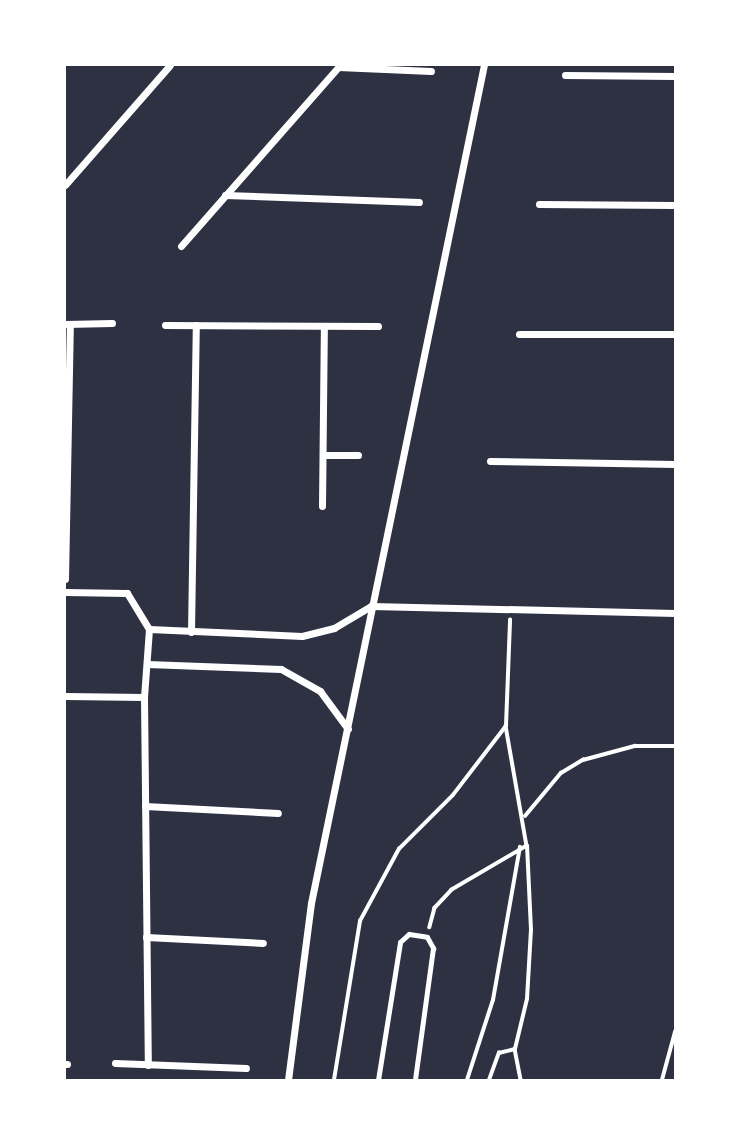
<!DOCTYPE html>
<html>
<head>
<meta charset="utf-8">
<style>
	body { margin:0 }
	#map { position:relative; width:740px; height:1145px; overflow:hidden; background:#2d3142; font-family:Commissioner,sans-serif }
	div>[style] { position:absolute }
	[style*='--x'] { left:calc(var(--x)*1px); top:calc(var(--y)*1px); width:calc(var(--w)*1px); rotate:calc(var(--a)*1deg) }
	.path>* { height:3.5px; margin:-1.75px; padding:0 1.75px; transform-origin:1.75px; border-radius:1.75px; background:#fff }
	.service>* { height:5px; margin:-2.5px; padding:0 2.5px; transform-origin:2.5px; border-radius:2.5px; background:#fff }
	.minor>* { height:7px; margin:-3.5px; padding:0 3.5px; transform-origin:3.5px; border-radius:3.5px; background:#fff }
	span { translate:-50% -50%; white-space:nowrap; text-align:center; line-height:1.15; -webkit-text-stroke:5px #fff; paint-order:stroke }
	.frame { position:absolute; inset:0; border:66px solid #fff; pointer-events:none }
</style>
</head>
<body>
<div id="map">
	<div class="path">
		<i style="--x:506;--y:726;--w:106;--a:-87.8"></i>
		<i style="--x:525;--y:816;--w:56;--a:-50.1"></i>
		<i style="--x:561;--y:773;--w:26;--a:-31"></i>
		<i style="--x:583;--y:760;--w:54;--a:-15.1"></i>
		<i style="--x:635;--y:746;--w:40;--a:0"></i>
		<i style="--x:515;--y:1049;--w:51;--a:-76.5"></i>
		<i style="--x:527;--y:999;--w:69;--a:-86.7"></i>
		<i style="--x:531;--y:930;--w:84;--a:-92.7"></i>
		<i style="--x:515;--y:1049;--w:32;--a:79"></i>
		<i style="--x:334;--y:1080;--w:161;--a:-80.7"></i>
		<i style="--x:360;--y:921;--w:82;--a:-61.6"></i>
		<i style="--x:399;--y:849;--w:76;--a:-45"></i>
		<i style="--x:453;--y:795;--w:87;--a:-52.5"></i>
		<i style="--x:506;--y:726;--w:122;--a:80.1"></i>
		<i style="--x:527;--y:846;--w:87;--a:149.6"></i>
		<i style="--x:452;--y:890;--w:25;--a:133"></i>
		<i style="--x:435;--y:908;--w:20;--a:105"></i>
		<i style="--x:467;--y:1080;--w:84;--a:-72"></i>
		<i style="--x:493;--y:1000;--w:155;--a:-80"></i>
		<i style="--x:489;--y:1080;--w:29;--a:-70"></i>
		<i style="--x:499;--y:1053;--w:16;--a:-14"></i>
		<i style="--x:662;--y:1080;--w:50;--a:-74.8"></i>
	</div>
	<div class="service">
		<i style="--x:378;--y:1080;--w:140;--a:-80.9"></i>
		<i style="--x:400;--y:942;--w:12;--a:-42"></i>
		<i style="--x:409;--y:934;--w:18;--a:9"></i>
		<i style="--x:427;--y:937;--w:13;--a:61"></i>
		<i style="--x:433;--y:948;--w:133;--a:97.8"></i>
	</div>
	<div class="minor">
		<i style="--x:338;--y:67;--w:93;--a:2.5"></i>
		<i style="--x:565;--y:75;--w:110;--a:0.5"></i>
		<i style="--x:65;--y:185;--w:159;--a:-48.8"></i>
		<i style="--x:225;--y:195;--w:194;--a:2.1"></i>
		<i style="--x:539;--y:204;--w:136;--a:0.4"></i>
		<i style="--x:181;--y:246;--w:241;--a:-48.7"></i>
		<i style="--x:65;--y:324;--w:47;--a:-1.2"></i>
		<i style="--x:165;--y:325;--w:213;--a:0.3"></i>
		<i style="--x:519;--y:334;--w:156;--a:0"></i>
		<i style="--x:323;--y:455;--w:35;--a:0"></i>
		<i style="--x:490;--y:461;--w:185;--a:0.9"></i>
		<i style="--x:322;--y:506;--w:180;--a:-89.4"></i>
		<i style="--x:65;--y:579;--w:255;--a:-88.9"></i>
		<i style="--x:65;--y:592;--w:62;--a:0.9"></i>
		<i style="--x:127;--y:593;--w:42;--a:58.6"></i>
		<i style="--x:149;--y:629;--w:68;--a:94.2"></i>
		<i style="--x:144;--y:697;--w:368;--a:89.4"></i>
		<i style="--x:149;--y:629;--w:153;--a:2.6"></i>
		<i style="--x:302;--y:636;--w:33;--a:-14"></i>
		<i style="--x:334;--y:628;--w:43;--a:-30.7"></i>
		<i style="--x:371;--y:606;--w:304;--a:1.3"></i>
		<i style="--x:191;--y:632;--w:307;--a:-89.1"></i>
		<i style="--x:147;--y:664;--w:134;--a:2.1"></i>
		<i style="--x:281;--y:669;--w:45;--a:29.4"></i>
		<i style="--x:320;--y:691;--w:47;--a:53.6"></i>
		<i style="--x:65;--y:696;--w:79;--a:0.7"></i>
		<i style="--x:145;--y:806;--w:133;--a:3"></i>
		<i style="--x:146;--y:937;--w:117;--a:2.9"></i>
		<i style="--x:115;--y:1063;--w:131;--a:2.2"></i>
		<i style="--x:65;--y:1064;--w:2;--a:0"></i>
		<i style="--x:288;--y:1080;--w:178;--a:-82.6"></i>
		<i style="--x:311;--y:903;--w:856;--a:-78.34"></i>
	</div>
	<div class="frame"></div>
</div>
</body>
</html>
